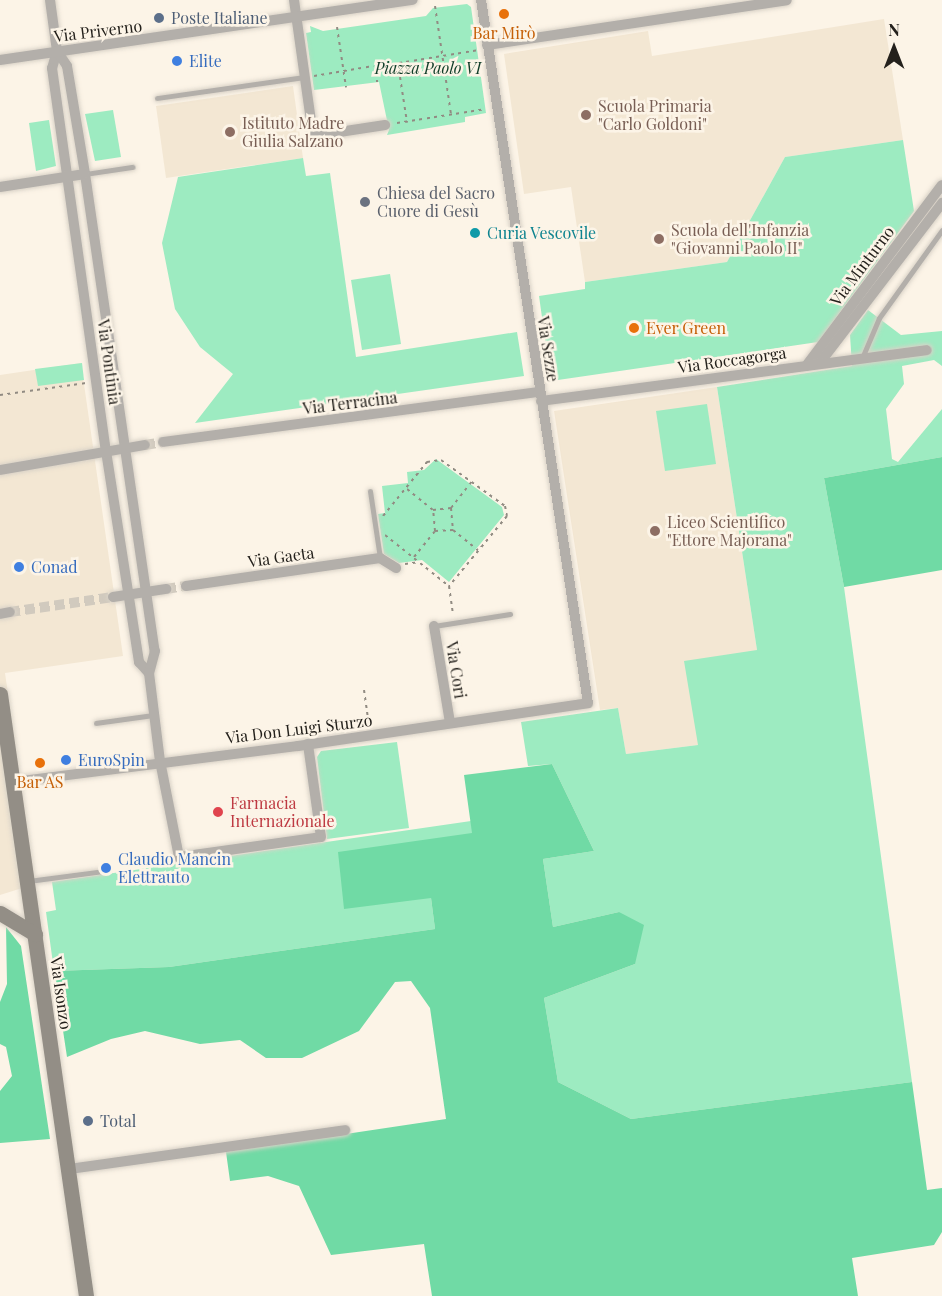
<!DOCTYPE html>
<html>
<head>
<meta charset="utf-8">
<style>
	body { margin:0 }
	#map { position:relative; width:942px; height:1296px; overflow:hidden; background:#fcf4e7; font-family:"Playfair Display",serif }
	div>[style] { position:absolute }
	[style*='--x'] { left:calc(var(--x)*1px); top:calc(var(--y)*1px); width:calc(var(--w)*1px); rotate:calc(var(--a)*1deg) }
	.built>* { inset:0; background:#f3e7d3 }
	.green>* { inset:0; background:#9debc1 }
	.forest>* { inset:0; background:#70daa5 }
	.street-tunnel>* { height:10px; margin-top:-5px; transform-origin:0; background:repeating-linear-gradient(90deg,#d1cabe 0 10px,transparent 0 15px) }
	.path>* { height:2px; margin-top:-1px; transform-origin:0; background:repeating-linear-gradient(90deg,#918b82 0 3px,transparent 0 7.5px) }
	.roads { filter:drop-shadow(0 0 2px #d9d2c7) drop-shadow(0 0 2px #d9d2c7) }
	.lane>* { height:5px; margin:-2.5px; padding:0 2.5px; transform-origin:2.5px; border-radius:2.5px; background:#b3afaa }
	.street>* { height:10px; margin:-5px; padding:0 5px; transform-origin:5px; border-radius:5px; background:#b3afaa }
	.secondary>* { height:15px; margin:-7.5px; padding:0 7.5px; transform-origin:7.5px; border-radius:7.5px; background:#938e86 }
	.dots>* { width:16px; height:16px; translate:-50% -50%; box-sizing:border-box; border:3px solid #fcf4e7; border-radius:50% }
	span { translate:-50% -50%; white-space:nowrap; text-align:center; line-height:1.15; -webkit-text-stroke:5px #fcf4e7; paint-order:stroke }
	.service-label { font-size:16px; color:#4e5e75 }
	.left { translate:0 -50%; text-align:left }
	.street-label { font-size:16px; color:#24211c }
	.food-label { font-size:16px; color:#c56008 }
	.shop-label { font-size:16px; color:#366cbe }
	.park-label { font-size:16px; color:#0f3d28; font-style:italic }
	.education-label { font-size:16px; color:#785e54 }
	.worship-label { font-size:16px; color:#5b616d }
	.culture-label { font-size:16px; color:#0d838f }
	.health-label { font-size:16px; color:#be3a42 }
	.north { position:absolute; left:864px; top:18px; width:60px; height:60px; -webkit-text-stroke:4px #fcf4e7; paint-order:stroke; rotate:0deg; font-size:16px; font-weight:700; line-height:24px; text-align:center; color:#24211c }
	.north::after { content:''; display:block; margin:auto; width:21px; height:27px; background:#24211c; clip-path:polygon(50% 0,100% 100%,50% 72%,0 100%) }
</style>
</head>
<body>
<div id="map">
	<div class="built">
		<i style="clip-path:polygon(884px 19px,903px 140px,785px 157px,727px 262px,585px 282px,571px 187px,524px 194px,504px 54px,648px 31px,652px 56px)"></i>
		<i style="clip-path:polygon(293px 86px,303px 158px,166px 178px,156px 106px)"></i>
		<i style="clip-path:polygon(81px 363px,123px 656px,5px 673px,35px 884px,0 895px,0 375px)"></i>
		<i style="clip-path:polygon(717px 387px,757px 650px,698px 745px,626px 754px,618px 708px,600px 710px,554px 411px)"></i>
	</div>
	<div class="green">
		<i style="clip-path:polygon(467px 4px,471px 7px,486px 113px,465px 117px,465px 122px,387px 135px,389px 130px,379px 82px,314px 90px,306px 33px,311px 32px,310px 26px,323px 31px,426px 16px,433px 8px)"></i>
		<i style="clip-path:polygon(113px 110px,121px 157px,95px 161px,85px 114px)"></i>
		<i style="clip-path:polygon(49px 120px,56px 166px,36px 171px,29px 123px)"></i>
		<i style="clip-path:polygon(903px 140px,914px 211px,818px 342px,551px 381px,539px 296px,585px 289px,585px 282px,727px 262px,785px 157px)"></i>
		<i style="clip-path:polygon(303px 158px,306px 176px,330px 173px,356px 357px,517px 332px,524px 376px,195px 423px,233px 374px,200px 347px,175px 309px,162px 243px,178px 177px)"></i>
		<i style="clip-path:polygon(390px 274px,401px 344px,362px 350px,351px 280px)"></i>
		<i style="clip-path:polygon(868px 310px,901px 335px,942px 331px,942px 366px,934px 360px,902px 366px,904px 384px,886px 409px,892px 459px,898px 462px,942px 409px,942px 457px,824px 478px,844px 587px,912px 1082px,631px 1119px,558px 1082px,544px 998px,635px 964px,619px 912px,553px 927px,543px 859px,594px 851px,552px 764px,528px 766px,521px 722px,618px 708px,626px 754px,698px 745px,684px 661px,757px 650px,717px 387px,852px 366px,850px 335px)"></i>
		<i style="clip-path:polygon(82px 363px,84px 380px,38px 386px,35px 369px)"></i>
		<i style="clip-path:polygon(707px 404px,716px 464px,665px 471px,656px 411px)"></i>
		<i style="clip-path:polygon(436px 459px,502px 507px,504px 515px,449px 582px,422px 560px,399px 563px,384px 554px,378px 514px,385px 513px,382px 486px,408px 483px,407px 472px,424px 470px)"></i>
		<i style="clip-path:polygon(397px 742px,409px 828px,327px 839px,317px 757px,321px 751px)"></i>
		<i style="clip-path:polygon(471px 821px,473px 833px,431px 898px,435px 929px,169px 967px,54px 971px,46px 912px,56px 910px,52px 882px)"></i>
	</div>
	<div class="forest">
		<i style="clip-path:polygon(942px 457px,942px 570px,844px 587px,824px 478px)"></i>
		<i style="clip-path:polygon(552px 764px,594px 851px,543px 859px,553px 927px,619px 912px,644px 925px,635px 964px,544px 998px,558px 1082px,631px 1119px,912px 1082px,927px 1190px,942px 1188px,942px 1232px,934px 1245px,852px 1258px,858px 1296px,432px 1296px,424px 1244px,331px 1255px,299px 1186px,268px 1176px,230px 1181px,226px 1152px,446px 1119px,430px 1008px,411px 981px,395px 982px,359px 1031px,302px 1058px,266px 1058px,240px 1040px,200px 1044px,145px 1031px,111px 1039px,67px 1057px,54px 971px,169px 967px,435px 929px,431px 898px,344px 909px,338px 852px,472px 833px,464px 775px)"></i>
		<i style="clip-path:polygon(6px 927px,21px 946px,50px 1139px,0 1143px,0 1091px,12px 1076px,6px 1047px,0 1044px,0 1002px,7px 984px)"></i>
	</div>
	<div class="street-tunnel">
		<i style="--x:145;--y:445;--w:18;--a:-9"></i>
		<i style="--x:166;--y:589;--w:20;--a:-9"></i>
		<i style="--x:10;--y:612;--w:104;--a:-8.3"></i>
	</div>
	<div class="path">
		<i style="--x:435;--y:6;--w:110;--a:81.6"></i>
		<i style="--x:337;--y:27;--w:61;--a:81.5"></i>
		<i style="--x:399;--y:63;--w:81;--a:-9.2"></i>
		<i style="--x:314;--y:76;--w:60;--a:-9.6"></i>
		<i style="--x:400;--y:77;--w:46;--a:81.2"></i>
		<i style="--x:377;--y:80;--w:2;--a:90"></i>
		<i style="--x:397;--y:123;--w:90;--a:-8.9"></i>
		<i style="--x:0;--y:395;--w:87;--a:-7.9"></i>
		<i style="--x:407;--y:489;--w:33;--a:39"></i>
		<i style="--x:451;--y:508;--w:33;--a:-52"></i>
		<i style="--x:383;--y:516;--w:70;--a:-50.8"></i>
		<i style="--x:427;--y:462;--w:14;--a:-8"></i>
		<i style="--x:441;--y:460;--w:79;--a:35.7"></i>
		<i style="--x:505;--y:506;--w:10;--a:79"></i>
		<i style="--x:507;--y:516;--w:91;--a:129.6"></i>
		<i style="--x:449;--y:586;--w:29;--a:82"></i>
		<i style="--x:453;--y:530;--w:32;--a:39"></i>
		<i style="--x:385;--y:535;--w:82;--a:38.6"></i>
		<i style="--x:414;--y:557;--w:33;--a:-51"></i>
		<i style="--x:435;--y:531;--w:21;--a:-95"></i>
		<i style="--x:433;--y:510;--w:18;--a:-6"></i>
		<i style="--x:451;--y:508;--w:22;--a:85"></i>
		<i style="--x:453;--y:530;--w:18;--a:177"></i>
		<i style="--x:405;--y:564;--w:15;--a:-8"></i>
		<i style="--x:364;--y:690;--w:27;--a:82"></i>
	</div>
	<div class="roads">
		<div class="lane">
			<i style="--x:157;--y:98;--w:148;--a:-8.1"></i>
			<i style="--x:85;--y:174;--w:48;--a:-8.5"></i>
			<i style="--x:862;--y:358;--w:43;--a:-67"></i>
			<i style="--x:879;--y:318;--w:108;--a:-54.4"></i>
			<i style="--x:370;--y:491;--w:68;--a:81.5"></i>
			<i style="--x:434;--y:626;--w:77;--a:-9"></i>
			<i style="--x:96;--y:723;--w:59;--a:-7.9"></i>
			<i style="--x:29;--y:881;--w:76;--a:-7.6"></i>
		</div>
		<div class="street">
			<i style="--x:50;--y:0;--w:51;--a:82.2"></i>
			<i style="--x:57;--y:51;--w:18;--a:106"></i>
			<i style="--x:52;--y:68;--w:387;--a:82"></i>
			<i style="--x:106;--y:451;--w:214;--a:81.1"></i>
			<i style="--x:139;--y:662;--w:15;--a:48"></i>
			<i style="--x:294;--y:0;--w:137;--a:82"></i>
			<i style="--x:313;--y:136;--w:73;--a:-8.7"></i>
			<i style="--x:487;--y:45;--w:303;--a:-8.5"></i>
			<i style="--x:57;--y:51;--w:18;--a:56"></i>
			<i style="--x:67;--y:66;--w:109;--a:80.5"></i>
			<i style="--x:85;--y:174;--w:482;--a:81.7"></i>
			<i style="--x:155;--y:651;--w:23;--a:105"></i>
			<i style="--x:149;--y:673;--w:89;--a:82.9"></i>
			<i style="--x:160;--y:761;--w:98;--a:78.8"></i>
			<i style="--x:179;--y:857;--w:143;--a:-8"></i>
			<i style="--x:321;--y:837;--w:94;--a:-98"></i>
			<i style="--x:0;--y:60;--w:417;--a:-8.3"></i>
			<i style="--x:0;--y:187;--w:86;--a:-8.7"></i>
			<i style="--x:819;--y:364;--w:203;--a:-52.6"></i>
			<i style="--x:806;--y:366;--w:226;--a:-53.1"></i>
			<i style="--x:541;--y:401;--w:389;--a:-7.5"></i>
			<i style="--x:163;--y:442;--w:380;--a:-7.6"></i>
			<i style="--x:0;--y:470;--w:147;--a:-9.8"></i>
			<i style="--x:186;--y:586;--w:196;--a:-8.2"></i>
			<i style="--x:380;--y:558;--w:19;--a:32"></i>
			<i style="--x:113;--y:597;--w:54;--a:-8.6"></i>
			<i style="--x:0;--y:614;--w:10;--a:-11"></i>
			<i style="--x:434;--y:626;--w:98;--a:80.6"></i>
			<i style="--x:13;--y:782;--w:287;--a:-7.2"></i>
			<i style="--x:298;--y:746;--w:293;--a:-8.4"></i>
			<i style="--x:588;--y:703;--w:711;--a:-98.65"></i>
			<i style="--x:69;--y:1169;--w:279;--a:-8"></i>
		</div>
		<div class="secondary">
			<i style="--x:0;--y:694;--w:608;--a:81.87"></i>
			<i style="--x:0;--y:913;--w:41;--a:31"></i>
		</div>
	</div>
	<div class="dots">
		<i style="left:504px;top:14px;background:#e8710a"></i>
		<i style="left:159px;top:18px;background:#5c6f8a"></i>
		<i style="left:177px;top:61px;background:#3f7fe0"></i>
		<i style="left:586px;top:115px;background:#8d6e63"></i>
		<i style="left:230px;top:132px;background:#8d6e63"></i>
		<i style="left:365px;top:202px;background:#6b7280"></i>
		<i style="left:475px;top:233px;background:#0f9aa8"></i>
		<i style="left:659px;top:239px;background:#8d6e63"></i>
		<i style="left:634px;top:328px;background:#e8710a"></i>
		<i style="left:655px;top:531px;background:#8d6e63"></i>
		<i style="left:19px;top:567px;background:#3f7fe0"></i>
		<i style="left:66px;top:760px;background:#3f7fe0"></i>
		<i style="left:40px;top:763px;background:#e8710a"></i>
		<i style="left:218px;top:812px;background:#e0444e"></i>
		<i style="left:106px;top:868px;background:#3f7fe0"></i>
		<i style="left:88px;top:1121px;background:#5c6f8a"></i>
	</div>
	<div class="service-label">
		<span class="left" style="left:171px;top:18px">Poste Italiane</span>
		<span class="left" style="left:100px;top:1121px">Total</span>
	</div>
	<div class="street-label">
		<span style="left:98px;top:31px;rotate:-7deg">Via Priverno</span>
		<span style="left:862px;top:266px;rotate:-53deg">Via Minturno</span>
		<span style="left:548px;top:349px;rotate:81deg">Via Sezze</span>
		<span style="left:732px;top:360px;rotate:-8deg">Via Roccagorga</span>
		<span style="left:109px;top:362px;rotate:82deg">Via Pontinia</span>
		<span style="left:350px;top:403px;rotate:-7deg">Via Terracina</span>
		<span style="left:281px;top:557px;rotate:-8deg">Via Gaeta</span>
		<span style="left:456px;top:670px;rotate:81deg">Via Cori</span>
		<span style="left:299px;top:729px;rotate:-7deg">Via Don Luigi Sturzo</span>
		<span style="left:61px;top:993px;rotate:82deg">Via Isonzo</span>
	</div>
	<div class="food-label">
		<span style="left:504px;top:33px">Bar Mirò</span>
		<span class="left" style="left:646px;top:328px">Ever Green</span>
		<span style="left:40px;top:782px">Bar AS</span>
	</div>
	<div class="shop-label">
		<span class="left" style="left:189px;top:61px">Elite</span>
		<span class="left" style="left:31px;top:567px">Conad</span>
		<span class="left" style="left:78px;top:760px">EuroSpin</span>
		<span class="left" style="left:118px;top:868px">Claudio Mancin<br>Elettrauto</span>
	</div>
	<div class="park-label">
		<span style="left:428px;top:68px">Piazza Paolo VI</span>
	</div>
	<div class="education-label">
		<span class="left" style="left:598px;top:115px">Scuola Primaria<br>"Carlo Goldoni"</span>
		<span class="left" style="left:242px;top:132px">Istituto Madre<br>Giulia Salzano</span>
		<span class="left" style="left:671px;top:239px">Scuola dell'Infanzia<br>"Giovanni Paolo II"</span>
		<span class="left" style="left:667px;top:531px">Liceo Scientifico<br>"Ettore Majorana"</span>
	</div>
	<div class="worship-label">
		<span class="left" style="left:377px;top:202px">Chiesa del Sacro<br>Cuore di Gesù</span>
	</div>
	<div class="culture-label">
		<span class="left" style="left:487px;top:233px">Curia Vescovile</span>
	</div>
	<div class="health-label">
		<span class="left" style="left:230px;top:812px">Farmacia<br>Internazionale</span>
	</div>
	<div class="north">N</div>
</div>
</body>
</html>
